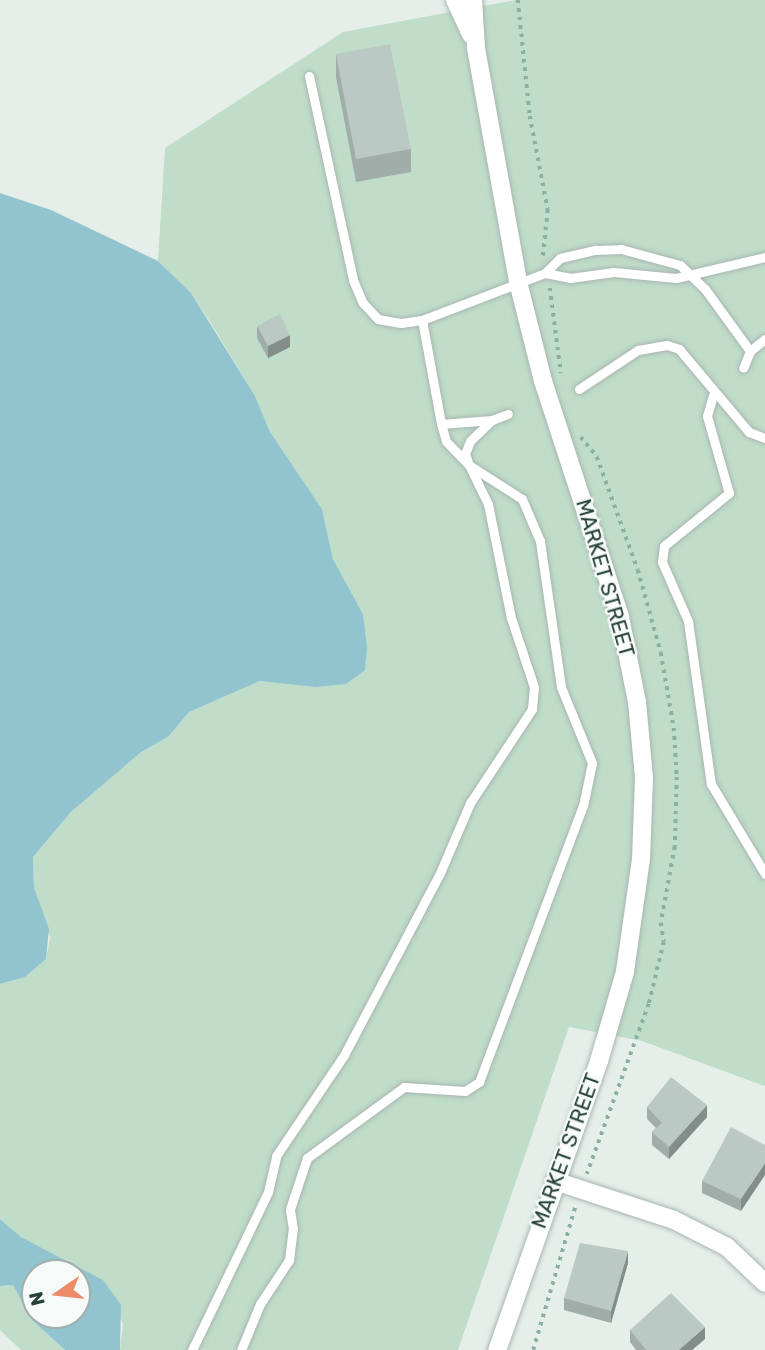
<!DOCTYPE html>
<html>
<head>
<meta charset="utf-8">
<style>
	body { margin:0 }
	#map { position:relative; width:765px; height:1350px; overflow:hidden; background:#e6eeea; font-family:Rubik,sans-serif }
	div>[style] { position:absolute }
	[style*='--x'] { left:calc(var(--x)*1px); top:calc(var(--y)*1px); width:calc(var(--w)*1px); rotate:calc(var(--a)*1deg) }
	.green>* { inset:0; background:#c0ddc9 }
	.water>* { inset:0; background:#91c4cf }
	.path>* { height:3.5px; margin-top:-1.75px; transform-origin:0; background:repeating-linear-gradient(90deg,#88b0a5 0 3.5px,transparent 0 8.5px) }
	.roads { filter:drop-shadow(0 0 2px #a8b6b1) drop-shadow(0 0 2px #a8b6b1) }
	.service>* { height:9px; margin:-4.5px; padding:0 4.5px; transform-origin:4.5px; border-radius:4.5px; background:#fff }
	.minor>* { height:18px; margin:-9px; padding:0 9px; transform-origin:9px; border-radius:9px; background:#fff }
	.wall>* { inset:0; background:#a1ada9 }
	.shaded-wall>* { inset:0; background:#838d89 }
	.building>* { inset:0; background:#bbc9c4 }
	span { translate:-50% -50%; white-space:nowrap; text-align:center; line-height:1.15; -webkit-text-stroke:5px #f6faf8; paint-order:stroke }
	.street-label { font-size:21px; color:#253f39 }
	.north { position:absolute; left:21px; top:1259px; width:70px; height:70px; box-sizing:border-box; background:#f6faf8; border:2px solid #a2afac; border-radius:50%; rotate:256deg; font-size:19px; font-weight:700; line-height:28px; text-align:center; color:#253f39 }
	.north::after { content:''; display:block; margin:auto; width:24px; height:32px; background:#eb8c67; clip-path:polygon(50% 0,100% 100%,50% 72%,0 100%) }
</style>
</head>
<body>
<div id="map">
	<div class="green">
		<i style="clip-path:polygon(516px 0,765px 0,765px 1086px,642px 1041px,569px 1027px,458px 1350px,120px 1350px,123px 1324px,103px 1280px,21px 1237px,0 1219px,0 984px,25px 977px,46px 959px,50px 937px,34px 888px,33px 857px,71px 812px,140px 753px,169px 736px,189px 712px,260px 681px,330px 685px,366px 663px,363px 614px,333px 559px,322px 509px,270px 432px,255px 396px,209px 320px,191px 293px,158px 261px,165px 148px,343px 32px)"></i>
		<i style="clip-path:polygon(13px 1285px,32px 1320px,65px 1350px,21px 1350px,0 1330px,0 1286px)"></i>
	</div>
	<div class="water">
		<i style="clip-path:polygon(0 193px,51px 210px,158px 261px,191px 293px,255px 396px,270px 432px,322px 509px,333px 559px,363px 614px,367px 648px,365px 670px,346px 684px,316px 687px,260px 681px,189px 712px,169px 736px,140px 753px,71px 812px,33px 857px,34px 888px,49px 929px,46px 959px,25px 977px,0 984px)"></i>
		<i style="clip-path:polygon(evenodd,0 1219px,21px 1237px,103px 1280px,121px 1305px,120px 1350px,65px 1350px,32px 1320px,13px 1285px,0 1286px,0 1219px,35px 1273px,77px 1273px,77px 1315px,35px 1315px,35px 1273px)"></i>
	</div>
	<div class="path">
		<i style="--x:518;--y:0;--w:117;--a:84.1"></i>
		<i style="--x:530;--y:116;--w:96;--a:79.2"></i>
		<i style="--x:548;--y:210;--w:47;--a:96.1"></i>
		<i style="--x:550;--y:288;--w:86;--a:82.6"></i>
		<i style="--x:581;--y:437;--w:26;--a:51"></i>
		<i style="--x:597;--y:457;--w:120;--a:70.1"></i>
		<i style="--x:638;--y:570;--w:86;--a:74.5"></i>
		<i style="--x:661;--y:653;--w:76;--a:80.2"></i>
		<i style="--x:674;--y:728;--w:49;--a:86.5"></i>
		<i style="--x:677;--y:777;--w:70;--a:91.6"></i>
		<i style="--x:675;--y:847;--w:77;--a:100.4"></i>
		<i style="--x:661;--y:923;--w:19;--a:81"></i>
		<i style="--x:664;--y:942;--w:64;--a:103.6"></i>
		<i style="--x:649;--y:1004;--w:181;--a:110"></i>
		<i style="--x:533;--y:1350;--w:152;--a:-73.6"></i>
	</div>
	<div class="roads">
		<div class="service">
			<i style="--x:309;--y:76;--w:209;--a:77.8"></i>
			<i style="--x:353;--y:280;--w:25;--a:67"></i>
			<i style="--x:363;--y:303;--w:22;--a:47"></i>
			<i style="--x:378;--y:319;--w:23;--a:10"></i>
			<i style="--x:401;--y:323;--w:21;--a:-8"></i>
			<i style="--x:422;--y:320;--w:132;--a:-20.9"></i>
			<i style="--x:545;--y:273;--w:25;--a:11"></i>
			<i style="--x:570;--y:278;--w:44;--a:-7.8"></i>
			<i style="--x:614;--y:272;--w:62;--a:5.5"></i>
			<i style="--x:676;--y:278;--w:91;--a:-13.3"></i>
			<i style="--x:545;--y:273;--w:21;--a:-45"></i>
			<i style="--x:560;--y:258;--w:37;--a:-13"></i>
			<i style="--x:596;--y:250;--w:25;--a:-2"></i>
			<i style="--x:621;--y:249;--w:61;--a:15.2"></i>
			<i style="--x:680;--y:265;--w:35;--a:44"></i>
			<i style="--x:705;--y:289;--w:77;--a:54"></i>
			<i style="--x:750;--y:351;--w:18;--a:112"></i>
			<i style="--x:422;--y:320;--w:106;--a:79.6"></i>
			<i style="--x:750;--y:351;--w:19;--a:-39"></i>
			<i style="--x:579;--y:389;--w:71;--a:-33.5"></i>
			<i style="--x:638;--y:350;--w:29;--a:-10"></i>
			<i style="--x:667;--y:345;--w:13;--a:18"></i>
			<i style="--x:679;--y:349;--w:109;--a:49.9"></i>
			<i style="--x:749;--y:432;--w:17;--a:21"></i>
			<i style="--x:713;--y:395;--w:22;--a:106"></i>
			<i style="--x:707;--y:416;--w:80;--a:74.1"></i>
			<i style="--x:729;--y:493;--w:84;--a:140.8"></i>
			<i style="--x:664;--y:546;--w:16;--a:97"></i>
			<i style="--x:662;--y:562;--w:64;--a:66.2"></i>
			<i style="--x:688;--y:621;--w:165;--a:82"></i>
			<i style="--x:711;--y:784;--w:105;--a:59"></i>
			<i style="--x:192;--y:1350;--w:175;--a:-64.3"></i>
			<i style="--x:268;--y:1192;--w:37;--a:-77"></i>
			<i style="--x:276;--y:1156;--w:122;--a:-56"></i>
			<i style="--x:344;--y:1055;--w:206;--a:-62.2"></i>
			<i style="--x:440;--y:873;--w:76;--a:-66.8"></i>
			<i style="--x:470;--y:803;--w:113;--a:-56.6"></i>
			<i style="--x:532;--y:709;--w:22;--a:-85"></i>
			<i style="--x:534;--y:687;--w:73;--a:-108.4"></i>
			<i style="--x:511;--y:618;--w:116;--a:-101.4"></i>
			<i style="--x:488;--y:504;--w:43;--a:-116"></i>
			<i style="--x:469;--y:465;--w:33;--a:-134"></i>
			<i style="--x:446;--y:441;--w:18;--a:-106"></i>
			<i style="--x:441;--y:424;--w:51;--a:-4.5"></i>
			<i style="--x:492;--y:420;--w:17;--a:-21"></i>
			<i style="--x:241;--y:1350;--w:50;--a:-67.6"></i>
			<i style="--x:260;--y:1304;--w:53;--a:-56.6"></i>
			<i style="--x:289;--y:1260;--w:31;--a:-83"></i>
			<i style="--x:293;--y:1229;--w:20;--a:-99"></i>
			<i style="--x:290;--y:1209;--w:54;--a:-71.6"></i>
			<i style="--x:307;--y:1158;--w:120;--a:-36.2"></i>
			<i style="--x:404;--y:1087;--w:61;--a:3.8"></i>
			<i style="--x:465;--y:1091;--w:17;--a:-33"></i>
			<i style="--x:479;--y:1082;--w:295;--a:-69.4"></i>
			<i style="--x:583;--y:806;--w:44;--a:-78.2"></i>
			<i style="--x:592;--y:763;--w:82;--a:-112.2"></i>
			<i style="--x:561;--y:687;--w:148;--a:-98.2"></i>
			<i style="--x:540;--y:541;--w:46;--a:-113.2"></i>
			<i style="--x:522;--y:499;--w:63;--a:-147.3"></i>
			<i style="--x:469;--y:465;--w:12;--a:-110"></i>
			<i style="--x:465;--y:454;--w:14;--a:-69"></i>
			<i style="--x:470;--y:441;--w:30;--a:-44"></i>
		</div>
		<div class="minor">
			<i style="--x:455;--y:0;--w:38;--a:65"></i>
			<i style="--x:473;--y:0;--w:48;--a:86.4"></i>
			<i style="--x:476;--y:48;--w:238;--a:79.8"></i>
			<i style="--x:518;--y:282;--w:102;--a:75.8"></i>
			<i style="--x:543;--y:381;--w:248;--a:71.9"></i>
			<i style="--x:620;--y:617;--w:87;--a:78.7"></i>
			<i style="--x:637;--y:702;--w:76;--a:84.7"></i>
			<i style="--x:644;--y:778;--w:81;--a:92.1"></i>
			<i style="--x:641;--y:859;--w:114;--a:98.1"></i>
			<i style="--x:625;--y:972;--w:93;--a:106.3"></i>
			<i style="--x:599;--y:1061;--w:306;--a:109.4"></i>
			<i style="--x:555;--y:1181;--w:125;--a:18.1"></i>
			<i style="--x:674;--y:1220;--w:59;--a:27"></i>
			<i style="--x:727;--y:1247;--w:52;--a:43.5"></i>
		</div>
	</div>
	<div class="wall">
		<i style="clip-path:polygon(336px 54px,411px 149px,411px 172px,356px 182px,336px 77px)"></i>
		<i style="clip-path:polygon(257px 326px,290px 347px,268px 358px,257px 338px)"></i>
		<i style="clip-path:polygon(647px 1107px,707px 1117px,669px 1159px,652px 1145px,652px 1132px,656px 1128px,647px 1119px)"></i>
		<i style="clip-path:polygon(765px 1145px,741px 1211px,702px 1193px,702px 1181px)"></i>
		<i style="clip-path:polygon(628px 1263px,611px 1323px,564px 1310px,564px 1298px)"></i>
		<i style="clip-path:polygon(630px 1330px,705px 1339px,692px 1350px,636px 1350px,630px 1342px)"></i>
	</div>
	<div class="shaded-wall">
		<i style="clip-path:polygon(290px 335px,290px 347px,268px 358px,268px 346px)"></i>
		<i style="clip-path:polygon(707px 1105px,707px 1117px,669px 1159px,669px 1147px)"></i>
		<i style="clip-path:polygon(765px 1163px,765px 1175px,741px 1211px,741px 1199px)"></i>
		<i style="clip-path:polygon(628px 1251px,628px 1263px,611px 1323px,611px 1311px)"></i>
		<i style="clip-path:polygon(705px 1327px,705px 1339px,692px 1350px,679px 1350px)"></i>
	</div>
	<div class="building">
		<i style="clip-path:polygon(390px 44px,411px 149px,356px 159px,336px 54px)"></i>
		<i style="clip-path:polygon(280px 314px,290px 335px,268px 346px,257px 326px)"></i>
		<i style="clip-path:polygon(671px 1077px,707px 1105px,669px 1147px,652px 1132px,662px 1123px,647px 1107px)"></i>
		<i style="clip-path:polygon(731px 1127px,765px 1145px,765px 1163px,741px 1199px,702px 1181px)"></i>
		<i style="clip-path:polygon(580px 1243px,628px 1251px,611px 1311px,564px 1298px)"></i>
		<i style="clip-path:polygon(671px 1293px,705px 1327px,679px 1350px,646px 1350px,630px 1330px)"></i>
	</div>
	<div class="street-label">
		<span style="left:605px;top:578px;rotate:74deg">MARKET STREET</span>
		<span style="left:566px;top:1151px;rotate:-70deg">MARKET STREET</span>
	</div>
	<div class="north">N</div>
</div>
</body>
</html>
